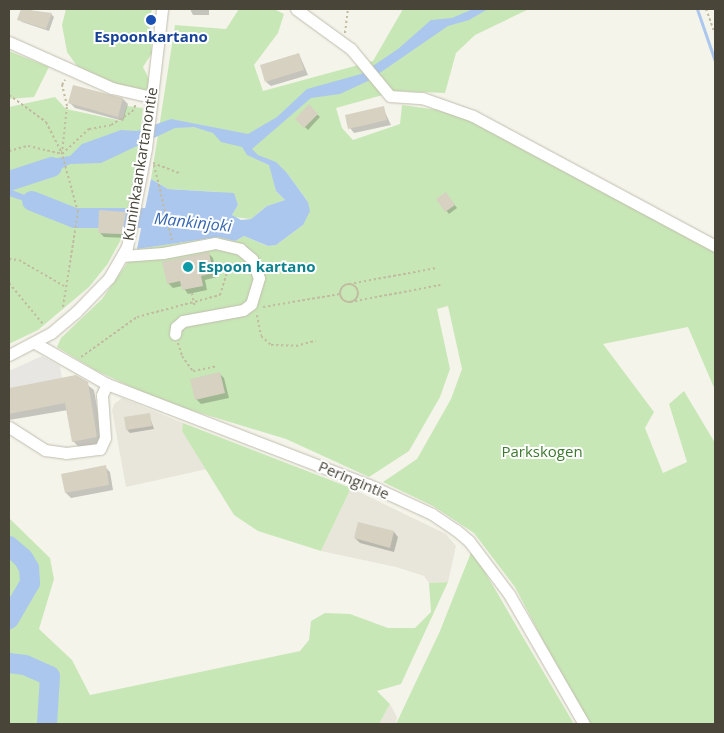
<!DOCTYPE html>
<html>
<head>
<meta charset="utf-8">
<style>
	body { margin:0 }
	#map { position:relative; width:724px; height:733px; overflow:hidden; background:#f5f4eb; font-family:"Open Sans",sans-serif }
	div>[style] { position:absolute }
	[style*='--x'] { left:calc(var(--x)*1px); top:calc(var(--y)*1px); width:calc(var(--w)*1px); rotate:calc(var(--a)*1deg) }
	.residential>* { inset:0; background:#e8e6da }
	.green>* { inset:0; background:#c8e7b6 }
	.parking>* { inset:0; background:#e7e6e2 }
	.water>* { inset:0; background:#abc7ee }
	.shadow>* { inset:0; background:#0003 }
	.stream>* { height:3px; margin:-1.5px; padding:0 1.5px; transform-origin:1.5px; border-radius:1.5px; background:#abc7ee }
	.river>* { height:20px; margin:-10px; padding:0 10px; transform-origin:10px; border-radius:10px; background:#abc7ee }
	.building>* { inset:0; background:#d6d1c1 }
	.path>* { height:2px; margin-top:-1px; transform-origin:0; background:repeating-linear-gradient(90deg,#c1bba0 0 2.5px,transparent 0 5px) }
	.path>.ring { margin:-1px; padding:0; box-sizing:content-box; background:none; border:2px solid #c1bba0; border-radius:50% }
	.roads { filter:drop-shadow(0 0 1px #c0bdae) drop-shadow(0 0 1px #c0bdae) }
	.minor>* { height:11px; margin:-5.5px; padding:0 5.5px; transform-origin:5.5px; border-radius:5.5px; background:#fff }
	.dots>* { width:14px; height:14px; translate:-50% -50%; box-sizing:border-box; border:2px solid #fff; border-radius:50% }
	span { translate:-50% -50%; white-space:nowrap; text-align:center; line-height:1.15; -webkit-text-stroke:4px #fff; paint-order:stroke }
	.transit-label { font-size:15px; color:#164399; font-weight:700 }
	.street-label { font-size:15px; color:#494639 }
	.culture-label { font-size:15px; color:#0d838f; font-weight:700 }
	.left { translate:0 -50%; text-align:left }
	.park-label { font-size:15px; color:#3d792e }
	.water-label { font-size:16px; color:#3667b1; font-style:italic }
	.frame { position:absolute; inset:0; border:10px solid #494639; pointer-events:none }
</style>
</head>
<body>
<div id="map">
	<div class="residential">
		<i style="clip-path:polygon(122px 398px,183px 423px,182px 431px,207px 469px,126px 487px,112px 410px,114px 404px)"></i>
		<i style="clip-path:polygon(351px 488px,446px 534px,456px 546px,448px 582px,429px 583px,424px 576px,396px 567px,321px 551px)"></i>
		<i style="clip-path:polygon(390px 704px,397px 717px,396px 724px,379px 724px)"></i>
	</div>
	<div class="green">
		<i style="clip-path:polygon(66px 9px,152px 9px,149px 22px,152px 53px,143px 67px,150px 81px,148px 92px,115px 84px,77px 66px,67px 52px,62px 25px)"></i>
		<i style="clip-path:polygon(239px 9px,274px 9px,284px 14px,278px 33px,254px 65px,263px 91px,373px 61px,403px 9px,529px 9px,475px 35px,456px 53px,445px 93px,397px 91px,336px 108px,342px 128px,353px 140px,400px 124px,402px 105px,438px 110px,471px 121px,715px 249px,715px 390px,688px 327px,603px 344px,654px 412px,645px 428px,663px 473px,687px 462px,669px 404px,684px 391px,715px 443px,715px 724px,590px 724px,585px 721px,515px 587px,474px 533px,433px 506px,383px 482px,417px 459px,451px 399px,462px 369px,448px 306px,437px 309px,450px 369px,440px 397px,409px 451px,369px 477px,286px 439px,161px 401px,95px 370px,57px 347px,61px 338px,102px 299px,137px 249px,218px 237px,235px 241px,244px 236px,267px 246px,276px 245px,303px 225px,308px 202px,287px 173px,269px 162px,276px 191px,285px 200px,267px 206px,251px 219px,234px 217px,232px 215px,238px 205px,220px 192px,168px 189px,151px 179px,175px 25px,226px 29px)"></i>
		<i style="clip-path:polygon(9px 51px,49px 67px,34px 97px,9px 99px)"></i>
		<i style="clip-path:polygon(55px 97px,66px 109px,122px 121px,127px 106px,143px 108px,133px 201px,126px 212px,99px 210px,98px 233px,124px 234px,107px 265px,89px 287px,38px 330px,9px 344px,9px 107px)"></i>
		<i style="clip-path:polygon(183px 423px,351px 488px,321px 551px,258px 531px,234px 515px,182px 431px)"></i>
		<i style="clip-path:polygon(9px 518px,50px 558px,54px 579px,39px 629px,72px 660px,90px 695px,300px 651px,309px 640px,311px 621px,325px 613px,350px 614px,388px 628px,415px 628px,431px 612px,429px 583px,448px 582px,401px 684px,377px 691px,390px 704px,379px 724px,9px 724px)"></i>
		<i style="clip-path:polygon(472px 550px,574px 724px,396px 724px,440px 631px)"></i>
	</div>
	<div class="parking">
		<i style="clip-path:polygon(42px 356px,60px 366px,62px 378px,9px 388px,9px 371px)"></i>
	</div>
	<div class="water">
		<i style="clip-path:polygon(473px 9px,488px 9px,469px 20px,448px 26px,368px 81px,340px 94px,311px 98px,252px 149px,258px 155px,276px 162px,287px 173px,308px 202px,310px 211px,303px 225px,276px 245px,268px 246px,244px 236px,235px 241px,218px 237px,137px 249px,151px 179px,168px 189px,234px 193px,238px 205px,232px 215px,241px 220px,251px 219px,267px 206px,285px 200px,276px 191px,269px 165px,247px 155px,242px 147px,221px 142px,213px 133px,194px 127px,175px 128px,101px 163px,70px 164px,38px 181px,23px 175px,9px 186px,9px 175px,57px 158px,70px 156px,82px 144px,121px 130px,137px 131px,171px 119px,248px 134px,277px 117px,307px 89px,361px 74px,398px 49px,431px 20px,452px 18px)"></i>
		<i style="clip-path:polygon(9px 189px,51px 205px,65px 207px,73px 213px,48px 209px,9px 196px)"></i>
	</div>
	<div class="shadow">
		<i style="clip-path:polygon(22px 9px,51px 14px,54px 17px,49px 31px,22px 22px,19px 19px)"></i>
		<i style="clip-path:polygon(190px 9px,209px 9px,209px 15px,193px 15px)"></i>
		<i style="clip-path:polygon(299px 54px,308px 75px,271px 86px,266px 82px)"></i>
		<i style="clip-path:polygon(74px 86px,123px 99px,128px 104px,123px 121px,75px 108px,70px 103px)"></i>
		<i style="clip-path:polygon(309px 106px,320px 117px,308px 130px,296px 119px)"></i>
		<i style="clip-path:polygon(383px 108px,391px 125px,354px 133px,350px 128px)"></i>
		<i style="clip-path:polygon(448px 196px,457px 208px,449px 214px,437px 199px)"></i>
		<i style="clip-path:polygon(125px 213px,130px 218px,126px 238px,104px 237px,99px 232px)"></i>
		<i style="clip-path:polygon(208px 253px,213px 258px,217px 277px,205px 280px,207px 290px,188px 294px,182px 286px,173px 288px,168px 283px)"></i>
		<i style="clip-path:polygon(219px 373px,224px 378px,229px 398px,201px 404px,196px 399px)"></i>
		<i style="clip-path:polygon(76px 376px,94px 390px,103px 443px,80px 448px,73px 441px,68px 410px,9px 420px,9px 389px)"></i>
		<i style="clip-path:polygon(149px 415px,154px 429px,130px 433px,127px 430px)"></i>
		<i style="clip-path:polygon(105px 467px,110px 472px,113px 490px,71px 498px,66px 493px,63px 475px)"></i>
		<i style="clip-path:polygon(394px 532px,398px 537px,394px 552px,360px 543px,355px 538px)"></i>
	</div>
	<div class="stream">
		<i style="--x:697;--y:9;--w:55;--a:70.9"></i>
	</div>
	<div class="river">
		<i style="--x:9;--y:181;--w:45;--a:-18"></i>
		<i style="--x:32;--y:201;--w:46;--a:21.6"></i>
		<i style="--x:75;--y:218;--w:95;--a:0"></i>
		<i style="--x:9;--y:546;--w:18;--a:41"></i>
		<i style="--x:23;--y:558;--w:12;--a:59"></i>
		<i style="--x:29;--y:568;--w:15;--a:86"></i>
		<i style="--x:30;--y:583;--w:42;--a:120.3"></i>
		<i style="--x:9;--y:663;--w:16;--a:7"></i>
		<i style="--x:25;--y:665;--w:27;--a:24"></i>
		<i style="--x:50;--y:676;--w:48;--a:93.6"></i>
	</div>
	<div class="building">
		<i style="clip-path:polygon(21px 9px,52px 13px,46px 29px,17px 20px)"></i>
		<i style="clip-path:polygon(299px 53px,304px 70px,265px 82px,260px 65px)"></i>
		<i style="clip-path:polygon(73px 85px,123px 98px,118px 117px,68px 103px)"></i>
		<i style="clip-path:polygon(309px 104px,318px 114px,304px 128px,295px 119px)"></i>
		<i style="clip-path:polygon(384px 106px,387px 120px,348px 129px,345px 115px)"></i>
		<i style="clip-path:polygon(446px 192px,455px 205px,445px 212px,436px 199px)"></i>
		<i style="clip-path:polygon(99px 210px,126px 212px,122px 234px,98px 233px)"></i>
		<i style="clip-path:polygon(209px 252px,213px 273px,201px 276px,203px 286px,182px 290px,180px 281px,167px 284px,162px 262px)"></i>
		<i style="clip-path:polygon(220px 372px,225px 393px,195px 400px,190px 379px)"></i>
		<i style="clip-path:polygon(76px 375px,88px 382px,97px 437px,72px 442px,65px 403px,9px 414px,9px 388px)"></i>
		<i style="clip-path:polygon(150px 413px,152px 426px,126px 430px,124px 417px)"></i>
		<i style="clip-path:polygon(106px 465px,109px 485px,65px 493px,61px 474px)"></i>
		<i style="clip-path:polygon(358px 522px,394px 531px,390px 548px,354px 538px)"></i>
	</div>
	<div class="path">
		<i style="--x:706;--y:9;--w:27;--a:70"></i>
		<i style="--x:345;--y:33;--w:24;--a:-83"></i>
		<i style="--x:9;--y:95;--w:46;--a:36.1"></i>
		<i style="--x:46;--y:122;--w:36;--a:63"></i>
		<i style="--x:9;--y:151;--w:20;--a:-15"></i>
		<i style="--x:28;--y:146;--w:35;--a:13"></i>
		<i style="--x:62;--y:154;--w:37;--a:-43"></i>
		<i style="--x:89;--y:129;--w:22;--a:-10"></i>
		<i style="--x:111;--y:125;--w:25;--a:-32"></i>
		<i style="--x:132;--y:112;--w:9;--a:-63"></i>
		<i style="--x:153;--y:163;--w:30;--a:21"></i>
		<i style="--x:154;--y:165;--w:77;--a:76.5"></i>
		<i style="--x:9;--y:259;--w:10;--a:6"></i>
		<i style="--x:19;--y:260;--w:52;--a:30"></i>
		<i style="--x:9;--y:283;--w:53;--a:50.3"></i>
		<i style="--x:349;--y:284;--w:89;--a:-10.3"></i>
		<i class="ring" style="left:340px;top:284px;width:16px;height:16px"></i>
		<i style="--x:192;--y:293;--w:15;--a:79"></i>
		<i style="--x:350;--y:302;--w:92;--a:-10.7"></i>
		<i style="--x:63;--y:307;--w:96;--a:-81"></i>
		<i style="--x:78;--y:212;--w:60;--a:-105.4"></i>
		<i style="--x:62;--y:154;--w:48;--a:-84.1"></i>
		<i style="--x:67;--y:106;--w:22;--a:-103"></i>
		<i style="--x:62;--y:85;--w:6;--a:-59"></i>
		<i style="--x:263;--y:307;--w:78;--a:-9.6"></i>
		<i style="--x:257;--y:315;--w:21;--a:79"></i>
		<i style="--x:261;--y:336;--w:13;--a:42"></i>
		<i style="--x:271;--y:345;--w:25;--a:2"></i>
		<i style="--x:296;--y:346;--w:20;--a:-15"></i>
		<i style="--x:178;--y:343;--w:14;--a:73"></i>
		<i style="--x:182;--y:356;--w:19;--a:54"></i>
		<i style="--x:193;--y:371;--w:25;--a:-11"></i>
		<i style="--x:81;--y:357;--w:69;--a:-35.5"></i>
		<i style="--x:137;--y:317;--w:86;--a:-14.8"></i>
		<i style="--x:220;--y:295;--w:27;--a:-73"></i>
	</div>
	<div class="roads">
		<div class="minor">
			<i style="--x:296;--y:9;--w:68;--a:36"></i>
			<i style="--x:351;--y:49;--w:61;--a:50.3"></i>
			<i style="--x:390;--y:96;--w:32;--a:4"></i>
			<i style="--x:422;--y:98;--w:54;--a:19.4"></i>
			<i style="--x:473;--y:116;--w:275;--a:28.2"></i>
			<i style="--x:9;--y:42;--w:113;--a:24.1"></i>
			<i style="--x:112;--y:88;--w:41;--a:12.7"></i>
			<i style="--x:122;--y:256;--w:41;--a:-4.2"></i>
			<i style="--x:163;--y:253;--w:53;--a:-10.9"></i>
			<i style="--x:215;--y:243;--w:26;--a:13"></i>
			<i style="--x:240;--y:249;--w:16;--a:40"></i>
			<i style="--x:252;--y:259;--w:20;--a:70"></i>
			<i style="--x:259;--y:278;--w:27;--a:107"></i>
			<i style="--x:251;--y:304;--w:10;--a:143"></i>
			<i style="--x:243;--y:310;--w:61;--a:169.6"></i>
			<i style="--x:183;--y:321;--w:9;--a:139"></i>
			<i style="--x:176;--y:327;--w:7;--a:98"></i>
			<i style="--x:35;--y:343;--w:83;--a:29.7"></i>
			<i style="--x:107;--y:384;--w:281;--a:21.1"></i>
			<i style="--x:369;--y:485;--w:69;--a:24.7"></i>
			<i style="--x:432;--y:514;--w:29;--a:34"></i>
			<i style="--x:456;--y:530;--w:17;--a:40"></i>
			<i style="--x:469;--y:541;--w:66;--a:53"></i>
			<i style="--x:509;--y:594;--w:150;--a:60"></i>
			<i style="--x:9;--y:355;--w:47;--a:-27.6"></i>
			<i style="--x:51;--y:333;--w:33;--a:-40"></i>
			<i style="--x:76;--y:312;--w:47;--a:-45.9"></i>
			<i style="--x:109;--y:278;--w:36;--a:-60"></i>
			<i style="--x:127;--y:247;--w:101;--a:-79.1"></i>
			<i style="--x:146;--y:148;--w:140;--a:-83.4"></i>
			<i style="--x:9;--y:427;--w:43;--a:32.6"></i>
			<i style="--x:45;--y:450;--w:21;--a:8"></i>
			<i style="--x:66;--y:453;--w:34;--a:-7"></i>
			<i style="--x:100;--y:449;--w:12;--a:-66"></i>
			<i style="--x:105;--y:438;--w:43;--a:-94"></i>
			<i style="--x:102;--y:395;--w:12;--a:-66"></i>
		</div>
	</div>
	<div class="dots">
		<i style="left:151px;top:20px;background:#1a4fb4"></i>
		<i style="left:188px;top:267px;background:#0f9aa8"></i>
	</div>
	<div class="transit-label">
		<span style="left:151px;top:37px">Espoonkartano</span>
	</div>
	<div class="street-label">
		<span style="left:140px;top:164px;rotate:-81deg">Kuninkaankartanontie</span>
		<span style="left:354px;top:480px;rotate:23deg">Peringintie</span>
	</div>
	<div class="culture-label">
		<span class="left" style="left:198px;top:267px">Espoon kartano</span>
	</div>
	<div class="park-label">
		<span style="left:542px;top:452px">Parkskogen</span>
	</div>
	<div class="water-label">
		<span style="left:193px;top:222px;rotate:6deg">Mankinjoki</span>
	</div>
	<div class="frame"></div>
</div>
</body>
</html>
